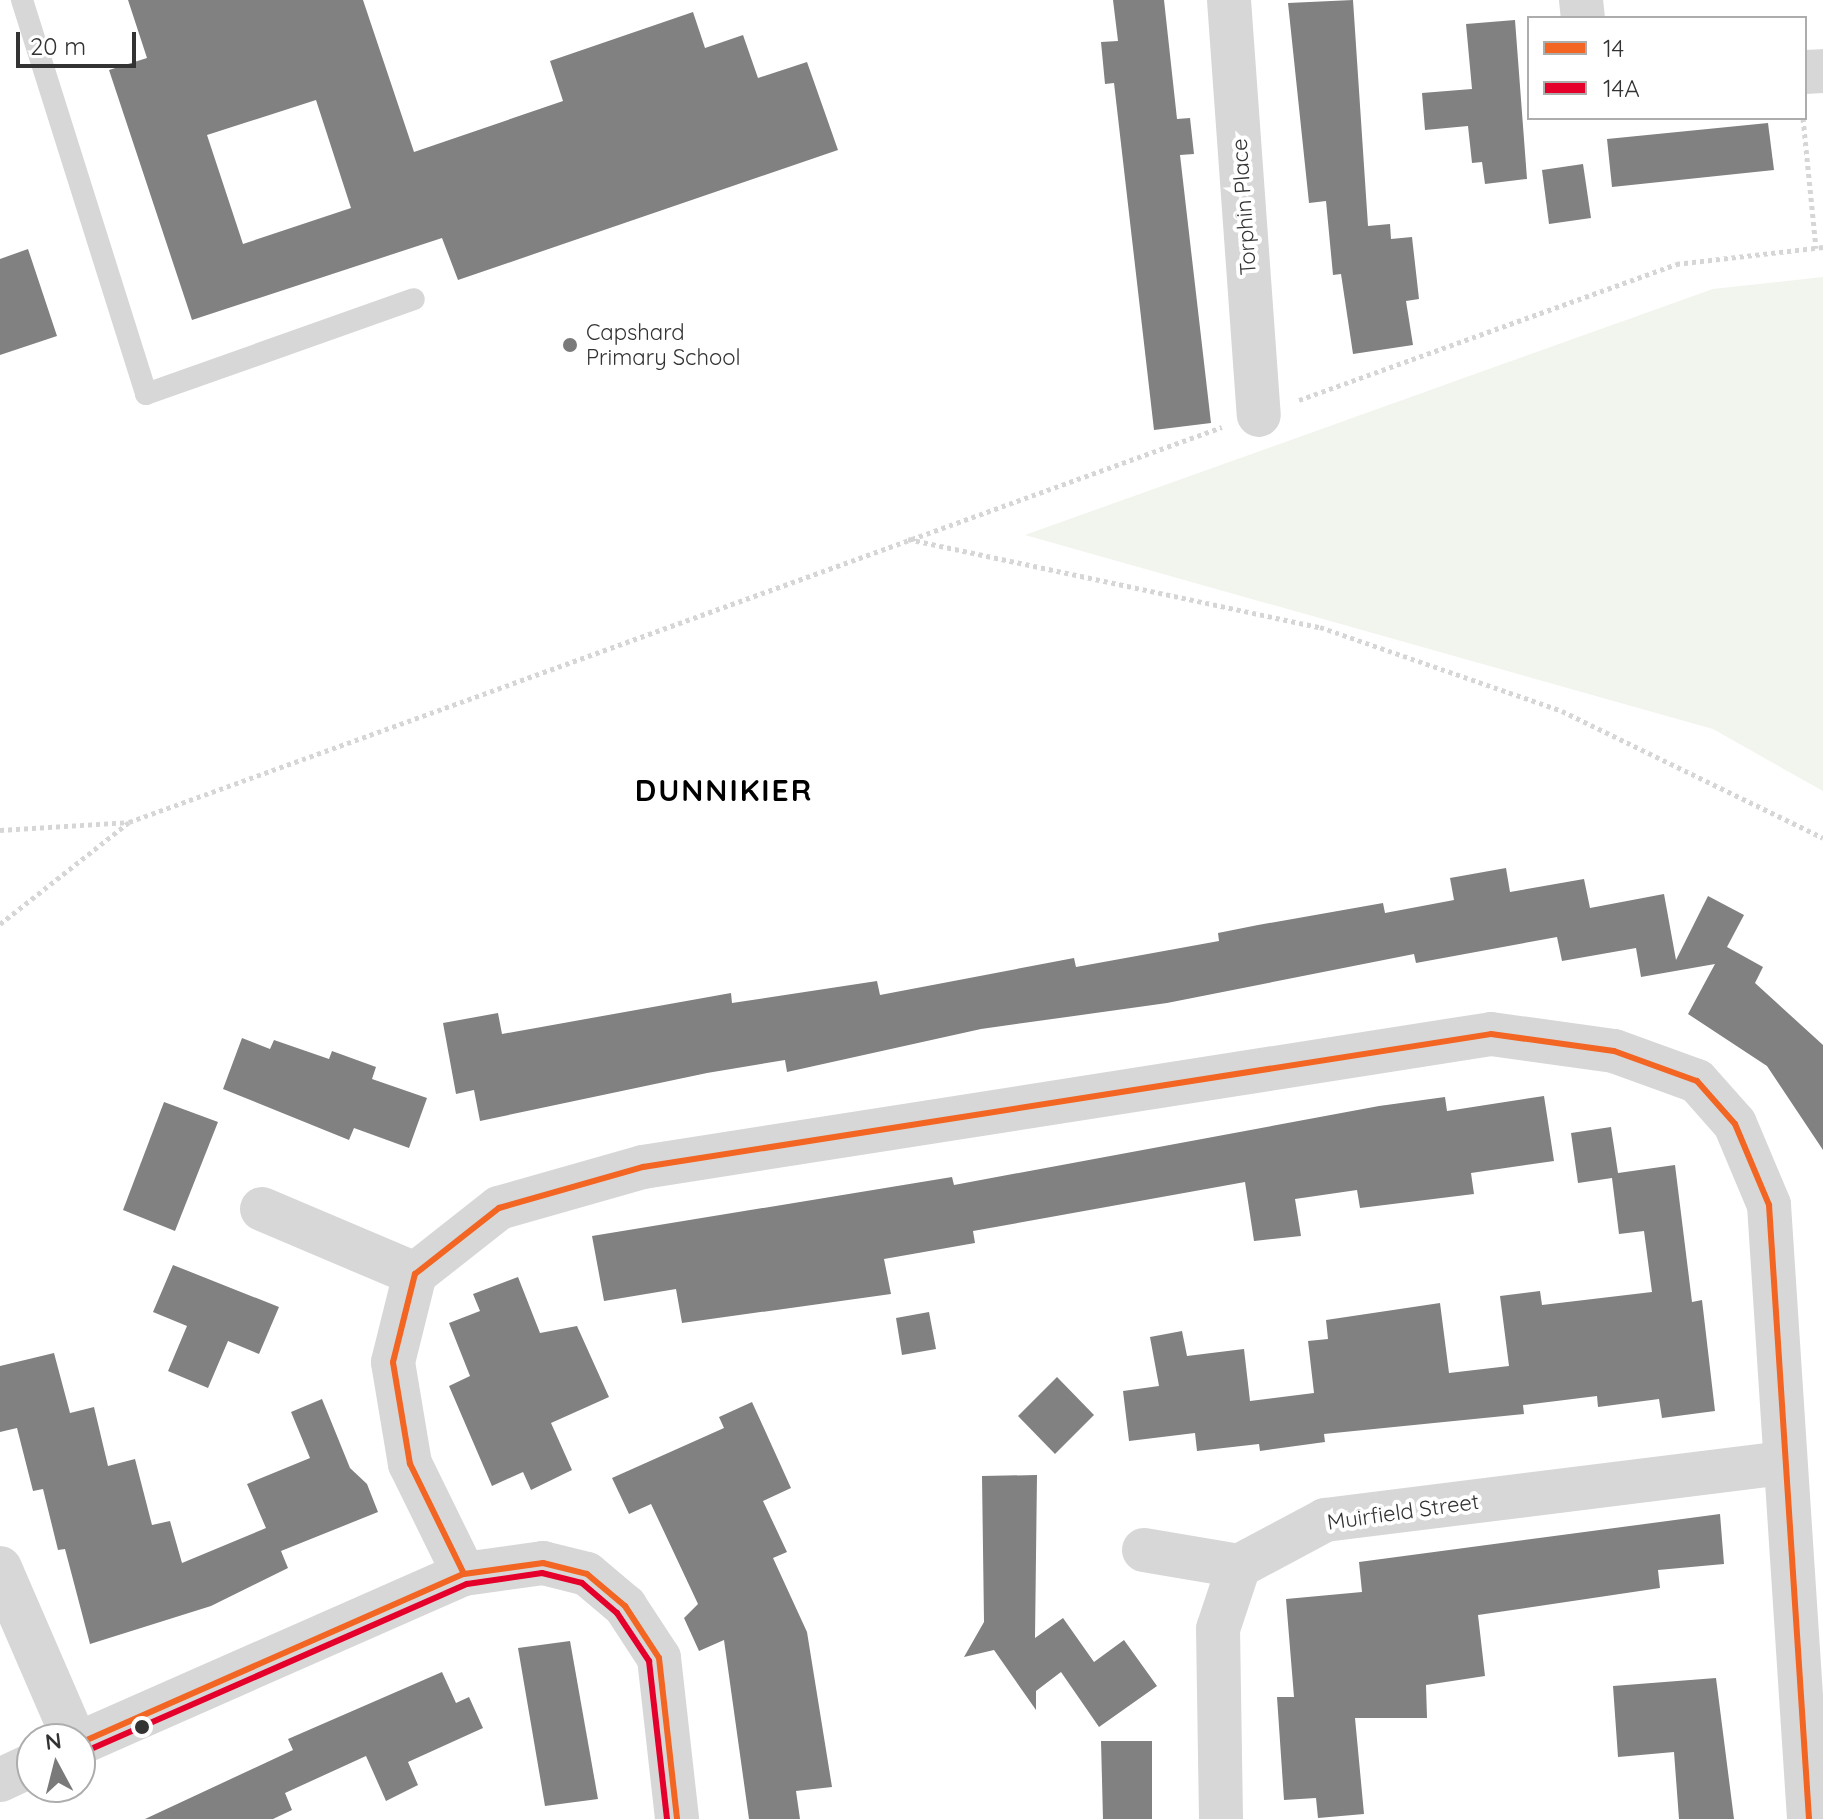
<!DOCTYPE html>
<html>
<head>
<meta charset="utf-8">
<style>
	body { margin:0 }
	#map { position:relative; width:1823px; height:1819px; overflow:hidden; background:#fff; font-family:Quicksand,sans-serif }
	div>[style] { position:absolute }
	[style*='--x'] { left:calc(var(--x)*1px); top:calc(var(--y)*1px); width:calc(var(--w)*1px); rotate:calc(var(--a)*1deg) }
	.green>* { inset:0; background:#f1f5ed }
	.building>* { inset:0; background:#818181 }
	.path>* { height:5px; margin-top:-2.5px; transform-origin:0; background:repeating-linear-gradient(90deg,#d6d6d6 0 4px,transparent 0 8px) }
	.service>* { height:22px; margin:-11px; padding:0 11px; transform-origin:11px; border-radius:11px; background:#d7d7d7 }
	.minor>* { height:44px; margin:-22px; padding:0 22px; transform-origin:22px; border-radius:22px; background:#d7d7d7 }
	.bus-1>* { height:6px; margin:-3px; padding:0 3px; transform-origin:3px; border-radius:3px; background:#f26522 }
	.bus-2>* { height:6px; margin:-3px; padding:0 3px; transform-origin:3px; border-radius:3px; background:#e4002b }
	.dots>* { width:22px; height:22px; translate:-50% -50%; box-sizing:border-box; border:4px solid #fff; border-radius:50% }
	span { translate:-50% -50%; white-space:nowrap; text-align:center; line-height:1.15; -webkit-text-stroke:8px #fff; paint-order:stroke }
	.street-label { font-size:22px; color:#333 }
	.poi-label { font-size:22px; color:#333 }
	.left { translate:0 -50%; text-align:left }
	.district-label { font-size:30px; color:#000; font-weight:700; letter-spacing:2px }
	.legend { position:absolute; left:1527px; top:16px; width:280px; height:104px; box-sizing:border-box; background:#fff; border:2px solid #adadad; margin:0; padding:10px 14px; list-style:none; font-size:24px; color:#333 }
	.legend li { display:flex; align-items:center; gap:16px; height:40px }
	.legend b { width:40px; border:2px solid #adadad }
	.north { position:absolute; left:16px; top:1723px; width:80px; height:80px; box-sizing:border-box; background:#fff; border:2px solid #adadad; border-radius:50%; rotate:353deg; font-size:22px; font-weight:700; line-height:32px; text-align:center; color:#333 }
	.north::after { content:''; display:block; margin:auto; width:28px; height:36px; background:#7a7a7a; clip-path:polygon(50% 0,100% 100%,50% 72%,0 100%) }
	.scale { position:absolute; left:16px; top:32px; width:120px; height:36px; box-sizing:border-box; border:4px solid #333; border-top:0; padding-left:10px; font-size:24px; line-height:28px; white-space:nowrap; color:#333; -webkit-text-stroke:6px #fff; paint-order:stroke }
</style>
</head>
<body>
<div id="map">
	<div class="green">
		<i style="clip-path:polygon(1823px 277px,1823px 791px,1713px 729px,1025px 535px,1713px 289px)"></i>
	</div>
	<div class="building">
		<i style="clip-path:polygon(evenodd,128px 0,363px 0,414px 152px,563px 101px,550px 61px,693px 12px,705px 48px,743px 35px,758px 78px,807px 62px,838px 150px,458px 280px,442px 238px,192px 320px,109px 70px,147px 58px,128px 0,316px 100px,351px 208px,243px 244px,207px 135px,316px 100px)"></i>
		<i style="clip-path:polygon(1113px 0,1164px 0,1177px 119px,1190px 118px,1194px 154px,1180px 155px,1211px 423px,1154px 430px,1114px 83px,1105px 84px,1101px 42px,1118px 41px)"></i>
		<i style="clip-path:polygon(1353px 0,1368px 226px,1390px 224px,1391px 239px,1412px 237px,1419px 299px,1406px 301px,1413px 345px,1353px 354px,1341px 274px,1333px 275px,1326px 201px,1309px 203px,1288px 3px)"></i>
		<i style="clip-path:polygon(1515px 20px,1527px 179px,1485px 184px,1482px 162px,1472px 163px,1468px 126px,1425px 130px,1422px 93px,1472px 89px,1466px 24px)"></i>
		<i style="clip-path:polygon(1768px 123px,1774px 170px,1612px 187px,1607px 139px)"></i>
		<i style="clip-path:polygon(1583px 164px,1591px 218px,1549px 224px,1542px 170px)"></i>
		<i style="clip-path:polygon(28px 249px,57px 336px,0 355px,0 259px)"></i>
		<i style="clip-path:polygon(1506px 868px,1510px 892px,1584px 879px,1590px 908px,1664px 894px,1676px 960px,1708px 896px,1744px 915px,1727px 947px,1763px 967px,1755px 983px,1823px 1045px,1823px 1150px,1767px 1066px,1688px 1014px,1715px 964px,1641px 977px,1636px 948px,1562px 961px,1557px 937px,1416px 963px,1414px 954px,1167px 1003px,981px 1029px,787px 1072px,785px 1060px,707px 1073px,480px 1121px,474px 1090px,456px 1094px,443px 1023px,498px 1013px,502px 1034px,731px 993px,732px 1003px,877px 981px,880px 995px,1074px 958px,1076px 967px,1219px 941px,1218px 933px,1258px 925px,1383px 903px,1385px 913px,1454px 900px,1450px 878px)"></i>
		<i style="clip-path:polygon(242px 1038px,270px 1049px,274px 1040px,329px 1059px,332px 1051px,376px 1067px,372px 1079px,427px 1098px,409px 1148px,354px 1128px,349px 1140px,223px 1089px)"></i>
		<i style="clip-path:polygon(1544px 1096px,1554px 1161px,1471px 1173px,1474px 1194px,1360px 1208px,1357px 1190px,1295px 1199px,1301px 1236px,1254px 1241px,1245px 1182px,973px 1231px,975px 1243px,884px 1259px,891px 1294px,682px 1323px,676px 1289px,604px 1301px,592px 1236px,952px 1177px,954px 1185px,1379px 1106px,1445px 1097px,1447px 1111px)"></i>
		<i style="clip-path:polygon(164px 1102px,218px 1122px,175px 1231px,123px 1210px)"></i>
		<i style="clip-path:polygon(1611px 1127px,1618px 1173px,1675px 1165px,1692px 1302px,1702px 1300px,1715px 1411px,1662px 1418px,1659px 1399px,1598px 1407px,1597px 1396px,1523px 1405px,1524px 1414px,1324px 1434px,1325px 1442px,1260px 1451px,1259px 1444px,1197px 1451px,1195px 1433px,1129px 1441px,1123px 1391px,1159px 1386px,1150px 1337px,1182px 1331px,1187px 1356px,1244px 1349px,1250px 1401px,1314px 1393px,1308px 1341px,1328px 1339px,1326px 1320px,1440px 1303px,1449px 1373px,1509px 1366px,1500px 1296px,1540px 1291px,1542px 1305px,1652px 1292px,1644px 1231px,1619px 1234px,1612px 1178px,1578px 1183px,1571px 1133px)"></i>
		<i style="clip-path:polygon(173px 1265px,279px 1307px,259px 1354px,228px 1341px,208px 1388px,168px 1371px,187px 1326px,153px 1312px)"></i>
		<i style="clip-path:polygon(518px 1277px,540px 1333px,577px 1326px,609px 1397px,551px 1423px,572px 1470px,531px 1490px,523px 1472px,492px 1486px,449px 1386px,470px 1376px,449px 1323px,480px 1311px,473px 1294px)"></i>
		<i style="clip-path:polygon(929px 1312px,936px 1349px,902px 1355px,896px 1318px)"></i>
		<i style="clip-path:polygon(54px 1353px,70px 1413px,94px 1407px,108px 1466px,135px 1459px,152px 1525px,170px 1521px,182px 1563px,266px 1528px,247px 1484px,310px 1458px,291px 1412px,322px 1399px,350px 1468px,367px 1484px,378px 1512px,281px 1551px,288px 1568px,211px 1606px,90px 1644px,65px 1549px,58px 1550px,43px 1489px,33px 1491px,17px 1428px,0 1432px,0 1366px)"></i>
		<i style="clip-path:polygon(1057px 1377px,1094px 1415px,1055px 1454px,1018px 1416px)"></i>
		<i style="clip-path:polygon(752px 1402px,791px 1488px,763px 1501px,787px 1552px,773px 1558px,807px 1632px,832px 1787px,796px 1791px,800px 1819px,749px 1819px,724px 1640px,699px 1651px,684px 1618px,698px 1604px,651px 1504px,629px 1514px,612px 1478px,724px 1428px,719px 1417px)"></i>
		<i style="clip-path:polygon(1037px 1475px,1035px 1638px,1063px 1618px,1094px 1662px,1124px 1640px,1157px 1686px,1099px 1727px,1061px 1672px,1036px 1691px,1036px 1710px,994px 1650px,964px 1657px,984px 1622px,982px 1476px)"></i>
		<i style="clip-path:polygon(1720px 1514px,1724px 1564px,1658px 1570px,1660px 1588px,1478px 1615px,1485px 1676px,1426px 1685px,1427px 1718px,1355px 1718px,1364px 1814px,1318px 1818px,1316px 1798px,1284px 1800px,1277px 1697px,1294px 1697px,1286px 1599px,1362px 1592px,1359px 1562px)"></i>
		<i style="clip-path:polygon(570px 1641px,598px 1799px,545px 1806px,518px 1648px)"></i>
		<i style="clip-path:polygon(442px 1672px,456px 1703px,469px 1697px,483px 1728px,408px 1762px,418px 1785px,386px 1801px,366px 1756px,285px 1793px,292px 1810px,273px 1819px,145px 1819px,293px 1750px,288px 1739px)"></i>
		<i style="clip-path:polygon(1716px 1678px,1734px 1819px,1679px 1819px,1674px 1752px,1618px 1757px,1613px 1686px)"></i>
		<i style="clip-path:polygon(1101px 1741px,1152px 1741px,1152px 1819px,1103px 1819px)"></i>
	</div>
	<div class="path">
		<i style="--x:1803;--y:118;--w:131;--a:84.3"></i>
		<i style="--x:1299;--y:400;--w:401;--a:-19.8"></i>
		<i style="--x:1676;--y:264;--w:148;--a:-6.6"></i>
		<i style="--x:908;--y:539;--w:421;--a:12.1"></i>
		<i style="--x:1320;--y:627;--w:256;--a:19.1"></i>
		<i style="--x:1562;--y:711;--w:290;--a:25.9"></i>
		<i style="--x:0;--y:830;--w:129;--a:-3.5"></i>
		<i style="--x:129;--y:822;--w:1162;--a:-19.87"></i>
		<i style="--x:0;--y:924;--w:164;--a:-38.3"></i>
	</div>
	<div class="service">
		<i style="--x:22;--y:0;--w:413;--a:72.5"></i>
		<i style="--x:146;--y:394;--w:284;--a:-19.5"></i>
	</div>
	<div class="minor">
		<i style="--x:1229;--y:0;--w:416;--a:85.9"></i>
		<i style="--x:1581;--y:0;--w:18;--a:84"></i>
		<i style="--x:1805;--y:72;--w:17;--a:-3"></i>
		<i style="--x:262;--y:1209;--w:166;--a:23"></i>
		<i style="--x:1144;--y:1550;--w:96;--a:9.6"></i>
		<i style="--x:0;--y:1568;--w:186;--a:66.6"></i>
		<i style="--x:464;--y:1574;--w:123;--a:-116.1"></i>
		<i style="--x:410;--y:1464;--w:103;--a:-99.5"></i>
		<i style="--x:393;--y:1362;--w:91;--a:-76"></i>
		<i style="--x:415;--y:1274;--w:107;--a:-38.2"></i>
		<i style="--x:499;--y:1208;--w:150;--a:-15.9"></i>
		<i style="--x:643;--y:1167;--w:858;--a:-8.91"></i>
		<i style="--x:1491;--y:1034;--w:124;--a:7.9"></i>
		<i style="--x:1614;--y:1051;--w:88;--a:19.9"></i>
		<i style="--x:1697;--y:1081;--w:57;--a:48.5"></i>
		<i style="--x:1735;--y:1124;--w:88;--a:67.2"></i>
		<i style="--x:1769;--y:1205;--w:615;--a:86.27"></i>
		<i style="--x:80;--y:1743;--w:420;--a:-23.8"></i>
		<i style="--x:464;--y:1574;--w:80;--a:-7.9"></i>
		<i style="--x:543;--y:1563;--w:45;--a:14"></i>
		<i style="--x:587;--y:1574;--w:50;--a:40.1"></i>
		<i style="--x:625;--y:1606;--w:62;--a:56.8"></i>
		<i style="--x:659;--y:1658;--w:162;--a:83.6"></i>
		<i style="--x:0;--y:1780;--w:35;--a:-25"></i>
		<i style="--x:1221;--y:1819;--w:190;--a:-90.9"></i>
		<i style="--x:1218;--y:1629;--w:66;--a:-71.6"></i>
		<i style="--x:1239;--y:1566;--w:98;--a:-28.1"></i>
		<i style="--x:1325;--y:1520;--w:463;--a:-7.1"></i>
	</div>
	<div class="bus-1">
		<i style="--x:464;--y:1574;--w:123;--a:-116.1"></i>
		<i style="--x:410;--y:1464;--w:103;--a:-99.5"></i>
		<i style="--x:393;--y:1362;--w:91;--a:-76"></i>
		<i style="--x:415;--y:1274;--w:107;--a:-38.2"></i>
		<i style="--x:499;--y:1208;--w:150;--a:-15.9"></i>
		<i style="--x:643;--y:1167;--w:858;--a:-8.91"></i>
		<i style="--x:1491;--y:1034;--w:124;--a:7.9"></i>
		<i style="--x:1614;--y:1051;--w:88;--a:19.9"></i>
		<i style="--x:1697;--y:1081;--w:57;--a:48.5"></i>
		<i style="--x:1735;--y:1124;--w:88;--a:67.2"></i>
		<i style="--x:1769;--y:1205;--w:615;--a:86.27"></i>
		<i style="--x:80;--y:1743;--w:420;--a:-23.8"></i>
		<i style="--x:464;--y:1574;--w:80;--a:-7.9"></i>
		<i style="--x:543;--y:1563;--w:45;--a:14"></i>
		<i style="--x:587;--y:1574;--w:50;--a:40.1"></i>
		<i style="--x:625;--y:1606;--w:62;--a:56.8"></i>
		<i style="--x:659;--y:1658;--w:162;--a:83.6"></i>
	</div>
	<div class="bus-2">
		<i style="--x:84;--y:1752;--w:418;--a:-23.7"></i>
		<i style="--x:467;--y:1584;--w:76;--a:-8.3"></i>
		<i style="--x:542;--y:1573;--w:41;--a:14"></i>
		<i style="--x:582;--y:1583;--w:46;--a:40.6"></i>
		<i style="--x:617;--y:1613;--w:58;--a:56.3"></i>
		<i style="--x:649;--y:1661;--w:159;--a:83.5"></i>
	</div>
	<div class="dots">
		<i style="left:570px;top:345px;background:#7a7a7a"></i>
		<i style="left:142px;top:1727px;background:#333"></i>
	</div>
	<div class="street-label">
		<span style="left:1244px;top:207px;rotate:-94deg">Torphin Place</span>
		<span style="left:1403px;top:1512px;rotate:-8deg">Muirfield Street</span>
	</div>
	<div class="poi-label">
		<span class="left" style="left:586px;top:345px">Capshard<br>Primary School</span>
	</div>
	<div class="district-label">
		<span style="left:724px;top:790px">DUNNIKIER</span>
	</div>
	<ul class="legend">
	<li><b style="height:10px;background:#f26522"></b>14</li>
	<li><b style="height:10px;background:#e4002b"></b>14A</li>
	</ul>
	<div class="north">N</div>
	<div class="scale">20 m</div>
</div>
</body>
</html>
